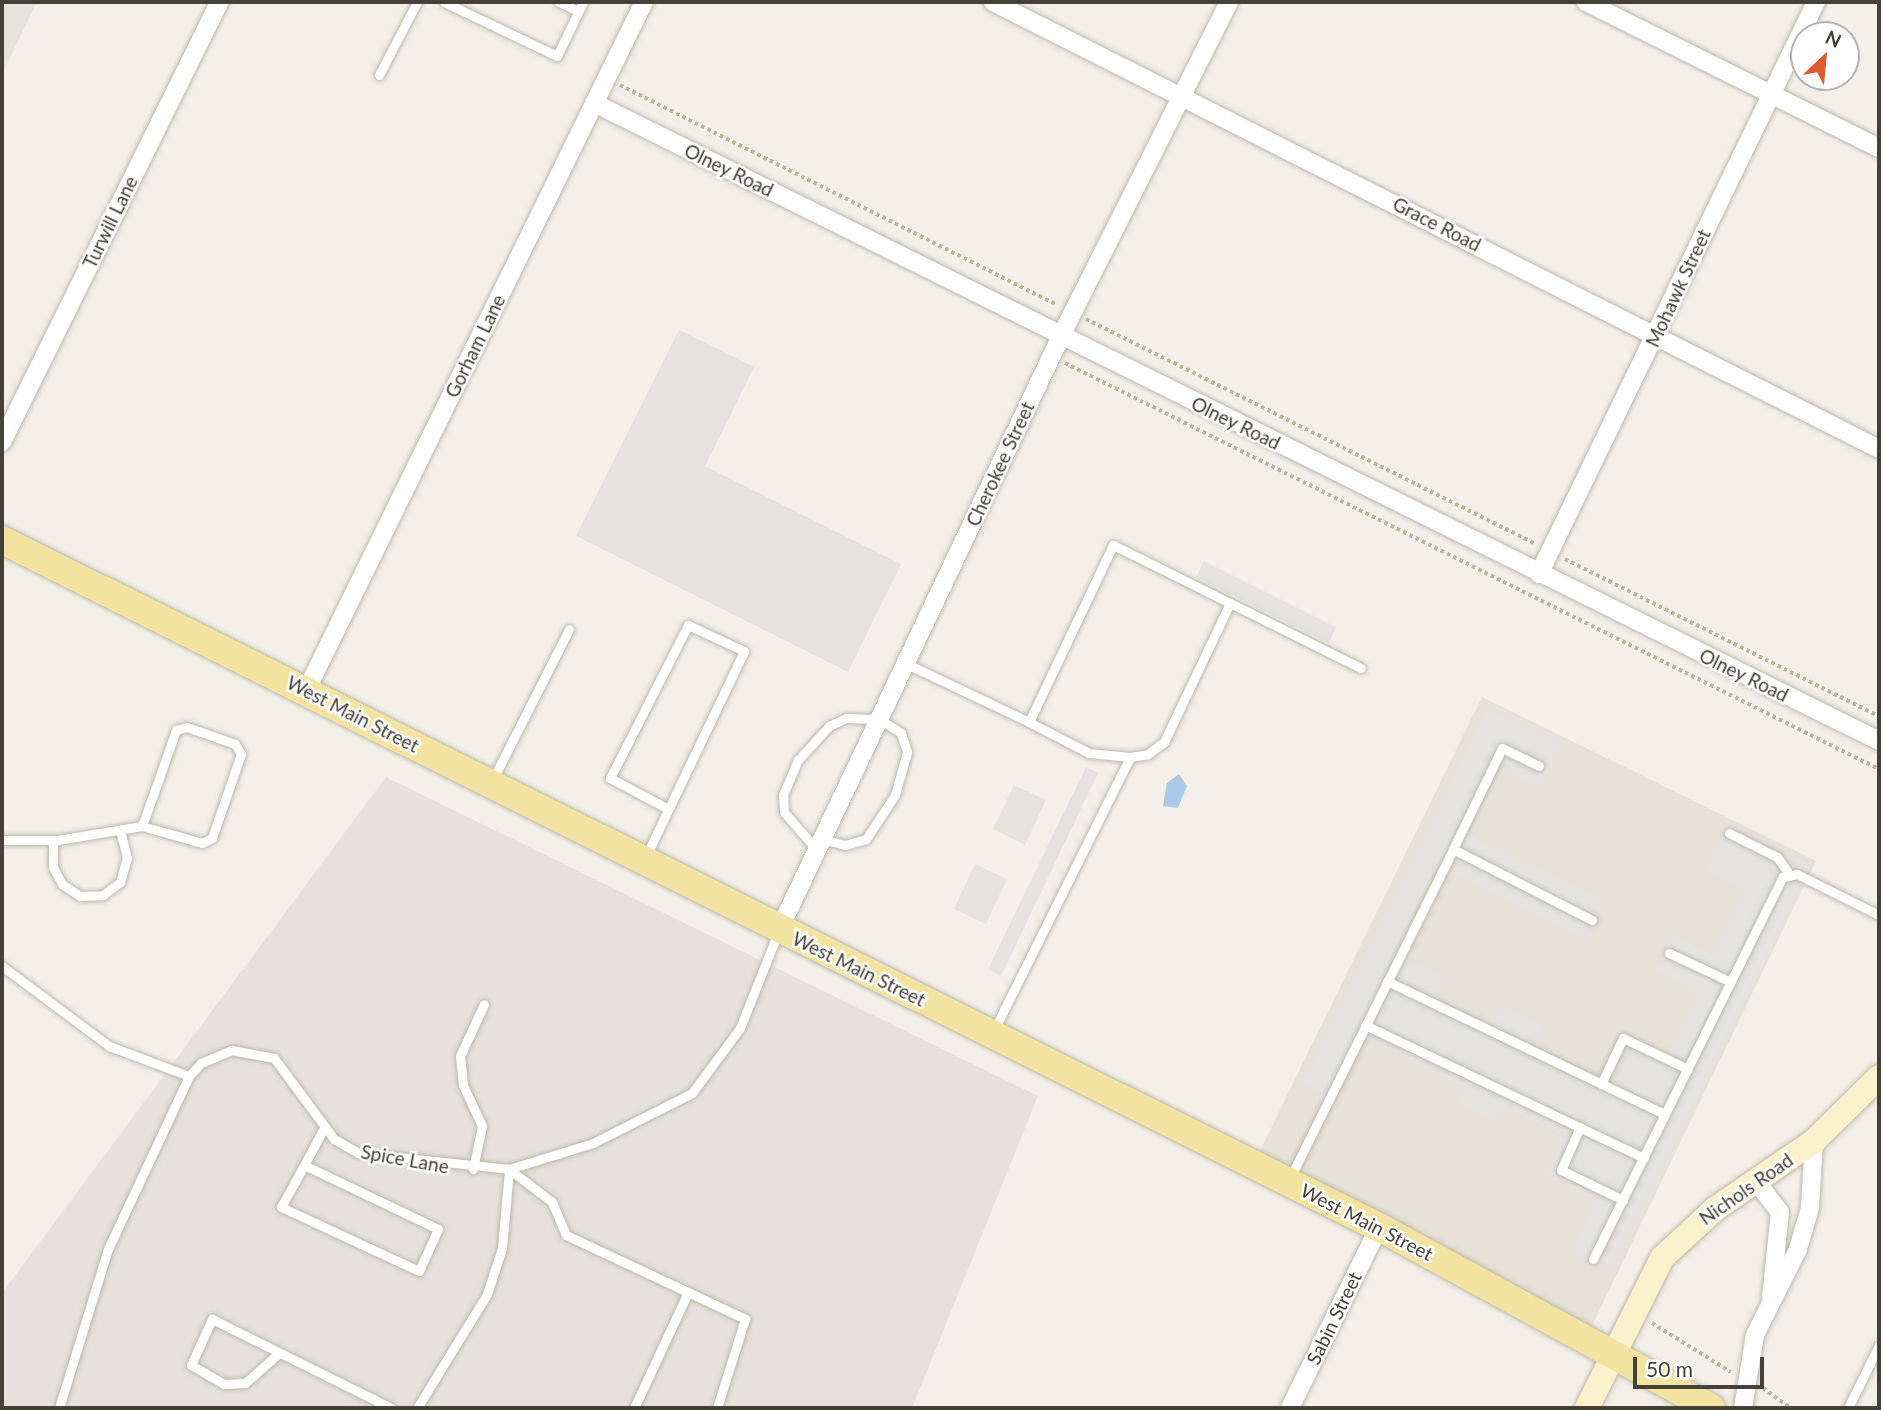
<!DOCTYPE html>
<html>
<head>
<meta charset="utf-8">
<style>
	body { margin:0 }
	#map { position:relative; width:1881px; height:1410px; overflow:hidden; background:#f2f0e8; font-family:Lato,sans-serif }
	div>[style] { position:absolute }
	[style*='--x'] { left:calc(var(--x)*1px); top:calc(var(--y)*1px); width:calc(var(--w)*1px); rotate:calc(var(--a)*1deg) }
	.residential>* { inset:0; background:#e6e2d7 }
	.industrial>* { inset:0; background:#e5e2dd }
	.parking>* { inset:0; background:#e4e3e0 }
	.water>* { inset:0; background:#abcae8 }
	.path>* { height:3.5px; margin-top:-1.75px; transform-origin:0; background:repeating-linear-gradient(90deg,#bdb59f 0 3.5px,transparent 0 7px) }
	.roads { filter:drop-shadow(0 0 2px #bdb8ac) drop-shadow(0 0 2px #bdb8ac) }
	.lane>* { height:9px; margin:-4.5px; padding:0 4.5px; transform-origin:4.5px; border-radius:4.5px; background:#fff }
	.street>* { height:18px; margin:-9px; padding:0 9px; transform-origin:9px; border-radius:9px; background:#fff }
	.secondary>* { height:24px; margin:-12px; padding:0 12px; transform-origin:12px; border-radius:12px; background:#f9f2cc }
	.primary>* { height:28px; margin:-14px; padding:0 14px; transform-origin:14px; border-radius:14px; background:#f3e3a1 }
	span { translate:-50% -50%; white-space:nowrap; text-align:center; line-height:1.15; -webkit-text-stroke:5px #fff; paint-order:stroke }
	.street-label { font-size:19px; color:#454138 }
	.frame { position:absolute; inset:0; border:4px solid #454138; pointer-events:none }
	.north { position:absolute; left:1790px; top:21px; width:70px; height:70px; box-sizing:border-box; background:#fff; border:2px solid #b5b3af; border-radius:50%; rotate:26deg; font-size:19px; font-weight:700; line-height:28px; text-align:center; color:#454138 }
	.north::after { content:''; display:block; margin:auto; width:24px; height:32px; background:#e25a30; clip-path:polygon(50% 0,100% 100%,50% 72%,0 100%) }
	.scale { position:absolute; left:1633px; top:1357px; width:131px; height:32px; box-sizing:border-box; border:4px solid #454138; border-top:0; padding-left:9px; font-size:21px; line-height:24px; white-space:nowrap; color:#454138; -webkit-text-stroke:5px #fff; paint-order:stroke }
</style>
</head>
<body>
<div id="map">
	<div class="residential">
		<i style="clip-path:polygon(1482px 697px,1816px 861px,1587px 1336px,1253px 1165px)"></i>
	</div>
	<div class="industrial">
		<i style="clip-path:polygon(386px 777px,1038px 1096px,912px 1408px,2px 1408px,2px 1293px)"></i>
	</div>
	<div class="parking">
		<i style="clip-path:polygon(2px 2px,37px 2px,2px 74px)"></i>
		<i style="clip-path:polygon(679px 330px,754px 367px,705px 466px,901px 564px,848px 672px,576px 536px)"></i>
		<i style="clip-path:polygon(1204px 561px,1336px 627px,1329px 643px,1196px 577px)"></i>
		<i style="clip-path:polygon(1487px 708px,1561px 744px,1539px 788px,1501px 770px,1469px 835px,1605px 901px,1586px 940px,1436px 866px,1393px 952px,1446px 978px,1437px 997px,1493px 1025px,1503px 1006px,1544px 1025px,1534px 1047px,1597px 1077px,1617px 1036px,1666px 1059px,1698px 993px,1655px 971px,1665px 944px,1673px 935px,1713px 955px,1745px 890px,1704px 870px,1726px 824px,1810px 866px,1610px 1273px,1570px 1253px,1597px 1199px,1545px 1173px,1563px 1135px,1505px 1106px,1496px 1123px,1456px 1103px,1464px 1087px,1365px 1038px,1335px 1099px,1302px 1083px)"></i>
		<i style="clip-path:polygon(1086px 767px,1098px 773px,1001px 976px,988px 969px)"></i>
		<i style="clip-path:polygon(1014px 785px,1046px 800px,1025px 845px,993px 829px)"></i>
		<i style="clip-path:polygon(975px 864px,1007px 879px,986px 924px,954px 909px)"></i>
	</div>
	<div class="water">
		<i style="clip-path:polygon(1179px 774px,1187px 786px,1178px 808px,1163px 806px,1167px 783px)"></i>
	</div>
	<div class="path">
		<i style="--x:620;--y:85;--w:489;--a:26.7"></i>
		<i style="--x:1086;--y:319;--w:503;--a:26.57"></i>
		<i style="--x:1065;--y:363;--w:910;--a:26.51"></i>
		<i style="--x:1565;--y:559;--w:351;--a:26.6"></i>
		<i style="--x:1652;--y:1323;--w:93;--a:31.8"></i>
		<i style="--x:1763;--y:1388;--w:34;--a:36"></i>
	</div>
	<div class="roads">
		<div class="lane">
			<i style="--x:444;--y:2;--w:125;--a:25.5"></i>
			<i style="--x:557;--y:56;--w:60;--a:-64.3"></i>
			<i style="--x:559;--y:2;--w:21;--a:25"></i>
			<i style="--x:379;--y:75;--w:82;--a:-62.5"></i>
			<i style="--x:1230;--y:603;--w:146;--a:26.4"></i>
			<i style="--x:905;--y:663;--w:137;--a:25.4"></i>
			<i style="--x:493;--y:779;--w:168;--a:-63.1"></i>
			<i style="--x:1729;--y:833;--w:54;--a:26.6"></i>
			<i style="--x:1777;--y:857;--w:22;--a:54"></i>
			<i style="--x:2;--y:840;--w:56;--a:0"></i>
			<i style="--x:58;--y:840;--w:85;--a:-9.5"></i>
			<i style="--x:142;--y:826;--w:62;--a:15.8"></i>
			<i style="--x:202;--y:843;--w:11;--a:-27"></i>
			<i style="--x:212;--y:838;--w:89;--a:-71"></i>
			<i style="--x:241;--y:754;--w:12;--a:-121"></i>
			<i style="--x:235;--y:744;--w:51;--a:-160.5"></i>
			<i style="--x:187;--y:727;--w:11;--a:165"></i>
			<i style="--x:176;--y:730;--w:102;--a:109.5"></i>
			<i style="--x:53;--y:840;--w:27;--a:90"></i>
			<i style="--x:53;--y:867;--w:19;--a:62"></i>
			<i style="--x:62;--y:884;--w:22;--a:34"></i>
			<i style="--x:80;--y:896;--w:23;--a:-2"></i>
			<i style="--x:103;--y:895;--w:21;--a:-37"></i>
			<i style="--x:120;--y:882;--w:25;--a:-74"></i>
			<i style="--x:127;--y:858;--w:29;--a:-104"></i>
			<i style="--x:1453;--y:849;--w:112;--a:-64.1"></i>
			<i style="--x:1502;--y:748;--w:41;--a:25.9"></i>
			<i style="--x:817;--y:850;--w:50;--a:-131"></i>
			<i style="--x:784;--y:812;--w:17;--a:-93"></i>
			<i style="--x:783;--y:795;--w:38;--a:-67"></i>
			<i style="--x:798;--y:760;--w:46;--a:-47.6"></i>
			<i style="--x:829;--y:726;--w:19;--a:-25"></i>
			<i style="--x:846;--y:718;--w:33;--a:2"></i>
			<i style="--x:879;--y:719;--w:26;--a:32"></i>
			<i style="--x:901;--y:733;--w:20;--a:72"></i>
			<i style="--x:907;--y:752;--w:45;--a:105.6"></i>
			<i style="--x:895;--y:795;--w:53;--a:123.4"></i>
			<i style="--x:866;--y:839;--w:22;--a:164"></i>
			<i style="--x:845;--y:845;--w:24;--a:-165"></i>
			<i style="--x:646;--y:856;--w:227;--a:-64.4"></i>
			<i style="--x:744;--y:651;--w:62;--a:-155.1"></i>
			<i style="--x:688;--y:625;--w:172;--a:117"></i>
			<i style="--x:610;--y:778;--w:66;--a:28.1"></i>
			<i style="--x:1669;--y:953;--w:68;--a:25.1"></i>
			<i style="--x:2;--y:966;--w:134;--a:36.8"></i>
			<i style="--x:109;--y:1046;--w:85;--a:20.6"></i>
			<i style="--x:1387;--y:981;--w:308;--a:25.6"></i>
			<i style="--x:1365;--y:1025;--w:309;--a:25.5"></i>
			<i style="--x:994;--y:1030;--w:305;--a:-63.5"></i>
			<i style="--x:1130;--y:757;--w:18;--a:-9"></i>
			<i style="--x:1148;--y:754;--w:20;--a:-37"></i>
			<i style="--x:1164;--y:742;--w:154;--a:-64.6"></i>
			<i style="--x:1230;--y:603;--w:131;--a:-153.6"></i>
			<i style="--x:1113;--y:545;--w:196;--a:115.4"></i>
			<i style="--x:1029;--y:722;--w:68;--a:27.3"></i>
			<i style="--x:1089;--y:753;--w:41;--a:5.6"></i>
			<i style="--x:1601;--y:1084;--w:51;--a:-64.4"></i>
			<i style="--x:1623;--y:1038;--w:72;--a:25.5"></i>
			<i style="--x:1580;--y:1127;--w:47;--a:113.8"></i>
			<i style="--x:1561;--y:1170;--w:69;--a:25.8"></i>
			<i style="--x:304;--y:1165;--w:148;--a:25.5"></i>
			<i style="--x:438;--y:1229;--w:46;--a:114.3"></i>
			<i style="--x:419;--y:1271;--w:152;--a:-155.1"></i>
			<i style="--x:281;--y:1207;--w:29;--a:-61"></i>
			<i style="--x:295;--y:1182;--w:61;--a:-61.8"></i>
			<i style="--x:473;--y:1169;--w:44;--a:-78.2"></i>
			<i style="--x:482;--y:1126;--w:45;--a:-114.9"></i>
			<i style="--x:463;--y:1085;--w:29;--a:-96"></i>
			<i style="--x:460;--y:1056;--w:57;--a:-65.2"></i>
			<i style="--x:509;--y:1169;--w:54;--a:37.5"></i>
			<i style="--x:552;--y:1202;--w:36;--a:67"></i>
			<i style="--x:566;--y:1235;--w:198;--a:25.1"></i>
			<i style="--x:745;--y:1319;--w:93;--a:107.5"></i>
			<i style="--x:1290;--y:1178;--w:367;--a:-63.6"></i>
			<i style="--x:1453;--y:849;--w:156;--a:27.1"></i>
			<i style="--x:1593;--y:1259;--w:427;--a:-63.6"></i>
			<i style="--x:1783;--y:877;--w:14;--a:-12"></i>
			<i style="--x:1797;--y:874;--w:92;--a:26.6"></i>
			<i style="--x:279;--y:1353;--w:45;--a:138.6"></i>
			<i style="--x:245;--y:1383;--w:21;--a:177"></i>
			<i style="--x:224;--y:1384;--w:38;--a:-150"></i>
			<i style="--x:191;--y:1365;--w:51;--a:-65.5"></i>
			<i style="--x:212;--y:1319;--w:200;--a:26.4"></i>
			<i style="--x:59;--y:1408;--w:166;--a:-72.9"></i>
			<i style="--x:108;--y:1249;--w:191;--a:-64.9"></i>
			<i style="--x:189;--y:1076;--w:18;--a:-47"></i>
			<i style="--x:201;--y:1063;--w:33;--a:-23"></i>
			<i style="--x:231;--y:1050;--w:44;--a:10.5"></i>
			<i style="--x:274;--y:1058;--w:101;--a:53.5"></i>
			<i style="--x:334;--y:1139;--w:28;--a:30"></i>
			<i style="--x:358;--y:1153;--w:152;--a:6"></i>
			<i style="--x:509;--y:1169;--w:88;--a:-17.2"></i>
			<i style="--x:593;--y:1143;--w:111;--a:-26.8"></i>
			<i style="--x:692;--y:1093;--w:81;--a:-53.6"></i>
			<i style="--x:740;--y:1028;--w:105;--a:-68.3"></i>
			<i style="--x:417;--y:1408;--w:134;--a:-58.4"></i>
			<i style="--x:487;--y:1294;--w:48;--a:-71.9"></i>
			<i style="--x:502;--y:1248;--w:79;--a:-84.9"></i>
			<i style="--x:634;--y:1408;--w:128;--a:-65"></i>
			<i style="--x:1848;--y:1408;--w:70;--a:-63.8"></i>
		</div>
		<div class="street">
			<i style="--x:993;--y:2;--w:992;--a:26.77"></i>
			<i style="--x:1586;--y:2;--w:327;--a:26.5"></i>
			<i style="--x:594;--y:103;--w:1435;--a:26.4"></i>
			<i style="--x:2;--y:442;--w:491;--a:-63.7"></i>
			<i style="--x:1539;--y:574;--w:636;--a:-64.16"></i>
			<i style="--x:306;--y:691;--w:767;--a:-63.87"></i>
			<i style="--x:779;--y:930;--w:658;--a:-64.6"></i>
			<i style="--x:1061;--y:336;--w:374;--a:-63.3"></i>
			<i style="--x:1757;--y:1182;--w:38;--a:53"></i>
			<i style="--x:1780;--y:1212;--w:85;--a:96"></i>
			<i style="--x:1290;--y:1408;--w:202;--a:-63.8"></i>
			<i style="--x:1743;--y:1408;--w:74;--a:-80.7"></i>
			<i style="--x:1755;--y:1335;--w:96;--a:-63.4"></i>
			<i style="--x:1798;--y:1249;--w:43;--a:-73.7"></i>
			<i style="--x:1810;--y:1208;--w:67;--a:-86.6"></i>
		</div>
		<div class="secondary">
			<i style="--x:1587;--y:1408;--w:168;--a:-63.4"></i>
			<i style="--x:1662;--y:1258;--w:72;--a:-42.8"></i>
			<i style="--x:1715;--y:1209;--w:120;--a:-34.5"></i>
			<i style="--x:1814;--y:1141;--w:91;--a:-44.6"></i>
		</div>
		<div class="primary">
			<i style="--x:2;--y:540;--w:1539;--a:26.52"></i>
			<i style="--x:1379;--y:1227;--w:378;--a:28.6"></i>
		</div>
	</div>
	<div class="street-label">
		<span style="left:729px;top:170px;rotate:26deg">Olney Road</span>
		<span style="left:110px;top:222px;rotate:-64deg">Turwill Lane</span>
		<span style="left:1437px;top:224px;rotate:27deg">Grace Road</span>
		<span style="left:1678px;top:288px;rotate:-65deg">Mohawk Street</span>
		<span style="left:475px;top:346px;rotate:-64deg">Gorham Lane</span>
		<span style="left:1236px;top:423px;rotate:26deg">Olney Road</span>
		<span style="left:1000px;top:464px;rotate:-65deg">Cherokee Street</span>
		<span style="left:1744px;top:675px;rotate:26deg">Olney Road</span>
		<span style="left:353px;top:714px;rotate:27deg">West Main Street</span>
		<span style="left:859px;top:969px;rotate:26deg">West Main Street</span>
		<span style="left:405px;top:1159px;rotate:10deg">Spice Lane</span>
		<span style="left:1746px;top:1189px;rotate:-35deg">Nichols Road</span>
		<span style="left:1367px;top:1222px;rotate:27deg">West Main Street</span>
		<span style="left:1334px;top:1318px;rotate:-64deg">Sabin Street</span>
	</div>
	<div class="frame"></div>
	<div class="north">N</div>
	<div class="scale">50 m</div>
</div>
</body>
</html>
